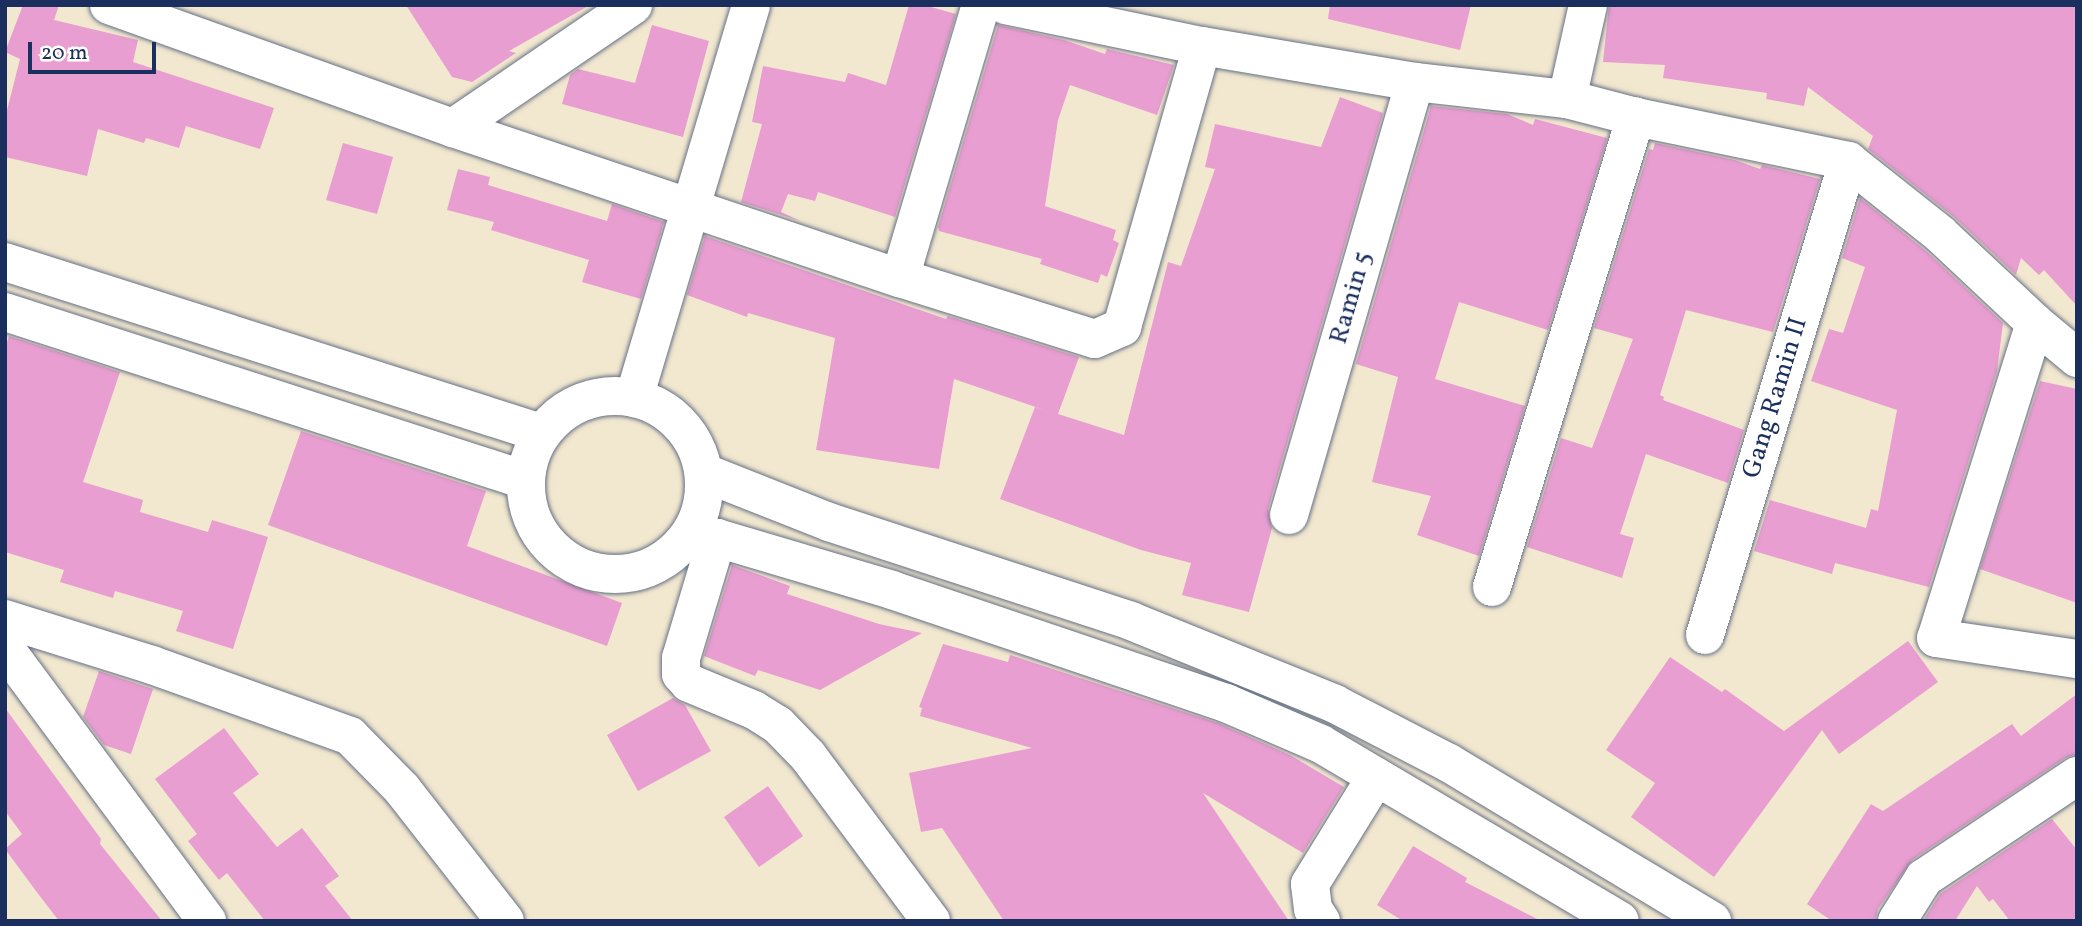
<!DOCTYPE html>
<html>
<head>
<meta charset="utf-8">
<style>
	body { margin:0 }
	#map { position:relative; width:2082px; height:926px; overflow:hidden; background:#f2e8cf; font-family:Vollkorn,serif }
	div>[style] { position:absolute }
	[style*='--x'] { left:calc(var(--x)*1px); top:calc(var(--y)*1px); width:calc(var(--w)*1px); rotate:calc(var(--a)*1deg) }
	.building>* { inset:0; background:#e89ed0 }
	.roads { filter:drop-shadow(0 0 2px #667086) drop-shadow(0 0 2px #667086) }
	.minor>* { height:38px; margin:-19px; padding:0 19px; transform-origin:19px; border-radius:19px; background:#fff }
	.minor>.ring { margin:-19px; padding:0; box-sizing:content-box; background:none; border:38px solid #fff; border-radius:50% }
	span { translate:-50% -50%; white-space:nowrap; text-align:center; line-height:1.15; -webkit-text-stroke:5px #fff; paint-order:stroke }
	.street-label { font-size:26px; color:#1b2f5e }
	.frame { position:absolute; inset:0; border:7px solid #1b2f5e; pointer-events:none }
	.scale { position:absolute; left:28px; top:42px; width:128px; height:32px; box-sizing:border-box; border:4px solid #1b2f5e; border-top:0; padding-left:9px; font-size:21px; line-height:24px; white-space:nowrap; color:#1b2f5e; -webkit-text-stroke:5px #fff; paint-order:stroke }
</style>
</head>
<body>
<div id="map">
	<div class="building">
		<i style="clip-path:polygon(23px 5px,59px 5px,54px 20px,138px 40px,133px 62px,274px 108px,260px 149px,186px 126px,179px 148px,146px 138px,144px 143px,98px 129px,87px 176px,5px 157px,5px 118px,20px 59px,5px 52px)"></i>
		<i style="clip-path:polygon(406px 5px,590px 5px,509px 51px,516px 53px,472px 82px,452px 77px)"></i>
		<i style="clip-path:polygon(909px 5px,924px 5px,956px 14px,895px 217px,818px 192px,815px 201px,788px 194px,781px 212px,800px 221px,741px 202px,762px 124px,752px 122px,763px 66px,845px 82px,848px 73px,886px 85px)"></i>
		<i style="clip-path:polygon(1330px 5px,1471px 5px,1460px 50px,1328px 19px)"></i>
		<i style="clip-path:polygon(1609px 5px,2077px 5px,2077px 306px,2044px 270px,2039px 275px,2021px 258px,2016px 275px,1954px 217px,1868px 149px,1873px 136px,1808px 87px,1804px 106px,1766px 99px,1767px 93px,1663px 78px,1665px 65px,1603px 62px)"></i>
		<i style="clip-path:polygon(652px 25px,709px 41px,683px 137px,562px 104px,570px 75px,578px 69px,635px 83px)"></i>
		<i style="clip-path:polygon(998px 25px,1064px 40px,1105px 54px,1107px 49px,1174px 65px,1157px 115px,1070px 85px,1058px 120px,1045px 206px,1116px 230px,1113px 240px,1119px 243px,1107px 277px,1101px 274px,1098px 283px,1040px 264px,1042px 259px,939px 231px,938px 227px)"></i>
		<i style="clip-path:polygon(1340px 97px,1383px 113px,1268px 509px,1272px 528px,1249px 612px,1182px 595px,1191px 563px,1141px 550px,1000px 499px,1035px 407px,1050px 412px,954px 379px,939px 469px,816px 450px,835px 338px,748px 313px,747px 317px,687px 295px,705px 236px,946px 319px,948px 316px,1079px 357px,1058px 414px,1124px 435px,1168px 262px,1181px 266px,1215px 169px,1205px 167px,1215px 124px,1321px 147px)"></i>
		<i style="clip-path:polygon(1431px 106px,1507px 114px,1533px 125px,1535px 119px,1607px 138px,1548px 330px,1459px 302px,1435px 379px,1525px 406px,1479px 556px,1417px 535px,1431px 496px,1372px 482px,1398px 377px,1356px 364px)"></i>
		<i style="clip-path:polygon(343px 143px,393px 157px,377px 214px,326px 200px)"></i>
		<i style="clip-path:polygon(1655px 143px,1735px 160px,1760px 169px,1762px 165px,1820px 179px,1773px 332px,1686px 310px,1660px 395px,1664px 397px,1663px 400px,1744px 430px,1728px 483px,1646px 454px,1620px 534px,1634px 538px,1622px 578px,1527px 547px,1561px 438px,1592px 448px,1633px 339px,1594px 328px,1649px 149px,1653px 150px)"></i>
		<i style="clip-path:polygon(458px 169px,490px 177px,488px 185px,607px 221px,612px 204px,664px 222px,641px 299px,582px 282px,589px 260px,491px 230px,494px 222px,447px 210px)"></i>
		<i style="clip-path:polygon(1860px 198px,1926px 251px,2003px 323px,1997px 371px,1929px 587px,1835px 563px,1832px 574px,1754px 551px,1770px 500px,1866px 528px,1871px 509px,1878px 511px,1897px 410px,1811px 381px,1829px 329px,1843px 333px,1865px 267px,1842px 258px)"></i>
		<i style="clip-path:polygon(9px 336px,120px 372px,83px 482px,143px 500px,140px 512px,208px 532px,212px 520px,268px 537px,233px 649px,176px 631px,183px 611px,115px 591px,113px 598px,60px 582px,64px 570px,5px 552px,5px 349px)"></i>
		<i style="clip-path:polygon(2040px 381px,2077px 389px,2077px 603px,1980px 569px)"></i>
		<i style="clip-path:polygon(301px 431px,486px 491px,467px 546px,622px 603px,607px 646px,268px 525px)"></i>
		<i style="clip-path:polygon(732px 565px,790px 586px,787px 594px,879px 624px,922px 633px,820px 690px,758px 670px,755px 676px,704px 656px)"></i>
		<i style="clip-path:polygon(1908px 641px,1938px 682px,1839px 754px,1822px 730px,1714px 877px,1631px 817px,1655px 783px,1606px 750px,1670px 657px,1722px 692px,1725px 689px,1784px 731px)"></i>
		<i style="clip-path:polygon(943px 644px,1008px 662px,1010px 655px,1218px 723px,1290px 755px,1344px 787px,1303px 853px,1203px 793px,1289px 921px,1004px 921px,942px 828px,921px 832px,909px 773px,1032px 748px,920px 716px,922px 708px,919px 707px)"></i>
		<i style="clip-path:polygon(99px 671px,153px 689px,131px 754px,104px 745px,83px 717px)"></i>
		<i style="clip-path:polygon(2077px 694px,2077px 754px,2065px 758px,1912px 860px,1878px 909px,1875px 921px,1832px 921px,1807px 904px,1871px 804px,1883px 811px,2012px 724px,2021px 736px)"></i>
		<i style="clip-path:polygon(673px 698px,685px 705px,711px 751px,638px 791px,607px 735px)"></i>
		<i style="clip-path:polygon(5px 708px,101px 839px,100px 844px,162px 921px,59px 921px,36px 891px,5px 849px,22px 834px,5px 811px)"></i>
		<i style="clip-path:polygon(224px 728px,259px 774px,233px 793px,277px 847px,302px 828px,339px 876px,325px 886px,353px 921px,265px 921px,227px 873px,219px 880px,188px 841px,197px 834px,155px 779px)"></i>
		<i style="clip-path:polygon(768px 786px,803px 836px,759px 867px,724px 817px)"></i>
		<i style="clip-path:polygon(2052px 819px,2077px 850px,2077px 921px,2010px 921px,1993px 899px,1989px 902px,1977px 886px,1955px 921px,1923px 921px,1940px 894px)"></i>
		<i style="clip-path:polygon(1413px 846px,1467px 878px,1465px 882px,1541px 921px,1403px 921px,1377px 905px)"></i>
	</div>
	<div class="roads">
		<div class="minor">
			<i style="--x:109;--y:5;--w:365;--a:19.7"></i>
			<i style="--x:453;--y:128;--w:471;--a:18.6"></i>
			<i style="--x:900;--y:278;--w:204;--a:17.4"></i>
			<i style="--x:1095;--y:339;--w:30;--a:-24"></i>
			<i style="--x:1122;--y:327;--w:292;--a:-74.1"></i>
			<i style="--x:1005;--y:5;--w:201;--a:11.8"></i>
			<i style="--x:1202;--y:46;--w:216;--a:9.6"></i>
			<i style="--x:1415;--y:82;--w:153;--a:6.4"></i>
			<i style="--x:1567;--y:99;--w:71;--a:14.6"></i>
			<i style="--x:1636;--y:117;--w:217;--a:11.7"></i>
			<i style="--x:1848;--y:161;--w:117;--a:38.4"></i>
			<i style="--x:1940;--y:234;--w:130;--a:43.1"></i>
			<i style="--x:2035;--y:323;--w:55;--a:39.8"></i>
			<i style="--x:1567;--y:99;--w:96;--a:-77.4"></i>
			<i style="--x:453;--y:128;--w:218;--a:-34.3"></i>
			<i style="--x:5;--y:262;--w:563;--a:17.69"></i>
			<i style="--x:900;--y:278;--w:285;--a:-73.5"></i>
			<i style="--x:5;--y:312;--w:546;--a:17.9"></i>
			<i style="--x:2035;--y:323;--w:330;--a:107.4"></i>
			<i style="--x:1936;--y:638;--w:143;--a:8.5"></i>
			<i class="ring" style="left:526px;top:396px;width:140px;height:140px"></i>
			<i style="--x:634;--y:398;--w:410;--a:-73.4"></i>
			<i style="--x:705;--y:473;--w:133;--a:21.6"></i>
			<i style="--x:829;--y:522;--w:318;--a:18.1"></i>
			<i style="--x:1131;--y:621;--w:220;--a:22.1"></i>
			<i style="--x:1335;--y:704;--w:128;--a:27.4"></i>
			<i style="--x:1449;--y:763;--w:307;--a:31"></i>
			<i style="--x:1289;--y:515;--w:451;--a:-73.8"></i>
			<i style="--x:717;--y:538;--w:125;--a:106.7"></i>
			<i style="--x:681;--y:658;--w:16;--a:90"></i>
			<i style="--x:681;--y:674;--w:12;--a:48"></i>
			<i style="--x:689;--y:683;--w:70;--a:22.6"></i>
			<i style="--x:754;--y:710;--w:28;--a:32"></i>
			<i style="--x:778;--y:725;--w:43;--a:45.9"></i>
			<i style="--x:808;--y:756;--w:206;--a:53.3"></i>
			<i style="--x:686;--y:540;--w:31;--a:-4"></i>
			<i style="--x:717;--y:538;--w:183;--a:16.5"></i>
			<i style="--x:892;--y:590;--w:353;--a:18.7"></i>
			<i style="--x:1226;--y:703;--w:103;--a:23.3"></i>
			<i style="--x:1321;--y:744;--w:347;--a:30.6"></i>
			<i style="--x:1492;--y:587;--w:492;--a:-73"></i>
			<i style="--x:5;--y:619;--w:154;--a:17.4"></i>
			<i style="--x:152;--y:665;--w:210;--a:19.7"></i>
			<i style="--x:350;--y:736;--w:74;--a:45.5"></i>
			<i style="--x:402;--y:789;--w:167;--a:52"></i>
			<i style="--x:1705;--y:635;--w:495;--a:-73.2"></i>
			<i style="--x:5;--y:648;--w:340;--a:53.5"></i>
			<i style="--x:1321;--y:921;--w:14;--a:-124"></i>
			<i style="--x:1313;--y:909;--w:25;--a:-97"></i>
			<i style="--x:1310;--y:884;--w:126;--a:-58.3"></i>
			<i style="--x:1897;--y:921;--w:51;--a:-57.9"></i>
			<i style="--x:1924;--y:878;--w:184;--a:-33.7"></i>
		</div>
	</div>
	<div class="street-label">
		<span style="left:1352px;top:298px;rotate:-74deg">Ramin 5</span>
		<span style="left:1776px;top:398px;rotate:-73deg">Gang Ramin II</span>
	</div>
	<div class="frame"></div>
	<div class="scale">20 m</div>
</div>
</body>
</html>
